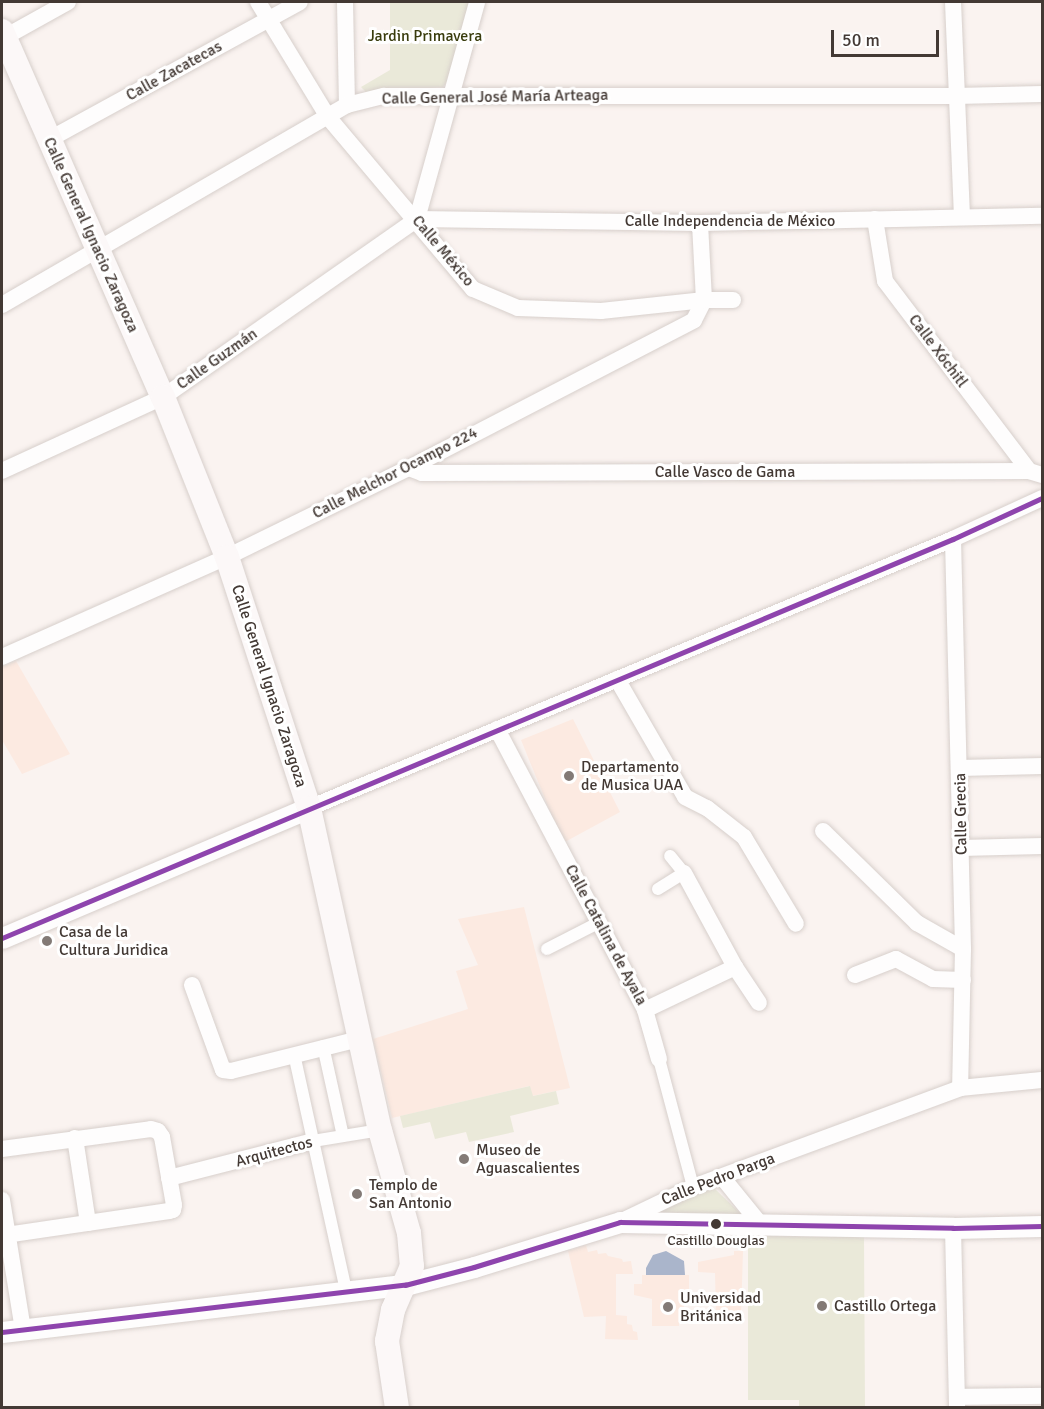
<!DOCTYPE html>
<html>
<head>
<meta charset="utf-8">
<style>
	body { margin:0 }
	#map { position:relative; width:1044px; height:1409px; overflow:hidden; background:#faf3f0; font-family:Signika,sans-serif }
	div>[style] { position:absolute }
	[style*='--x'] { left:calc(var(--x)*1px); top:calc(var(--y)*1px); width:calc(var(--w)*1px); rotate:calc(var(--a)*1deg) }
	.built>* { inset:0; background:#fceae1 }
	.green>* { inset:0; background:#eae9d9 }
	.water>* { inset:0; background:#aab5cb }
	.roads { filter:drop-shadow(0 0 2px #d7cfcb) drop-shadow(0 0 2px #d7cfcb) }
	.pedestrian>* { height:12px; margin:-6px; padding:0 6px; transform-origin:6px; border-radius:6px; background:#fefdfd }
	.minor>* { height:16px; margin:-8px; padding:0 8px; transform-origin:8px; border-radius:8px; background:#fefdfd }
	.tertiary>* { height:21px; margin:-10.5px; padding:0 10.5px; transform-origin:10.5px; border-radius:10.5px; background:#fefdfd }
	.secondary>* { height:24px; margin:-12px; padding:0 12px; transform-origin:12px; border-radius:12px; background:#fcf8f8 }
	.bus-1>* { height:4.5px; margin:-2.25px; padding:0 2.25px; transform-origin:2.25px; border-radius:2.25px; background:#8e44ad }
	.dots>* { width:16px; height:16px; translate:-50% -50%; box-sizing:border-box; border:3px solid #fff; border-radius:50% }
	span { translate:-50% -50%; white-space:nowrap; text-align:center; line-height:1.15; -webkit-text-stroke:6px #fff; paint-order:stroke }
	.bus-label { font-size:14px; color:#433934 }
	.park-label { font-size:16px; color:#393c0d }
	.street-label { font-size:16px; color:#433934 }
	.poi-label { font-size:16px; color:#433934 }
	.left { translate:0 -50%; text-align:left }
	.frame { position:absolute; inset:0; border:3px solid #433934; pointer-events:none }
	.scale { position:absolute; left:831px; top:30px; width:108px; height:27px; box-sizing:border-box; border:3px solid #433934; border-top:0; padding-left:8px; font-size:18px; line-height:21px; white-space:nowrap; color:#433934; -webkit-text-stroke:4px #fff; paint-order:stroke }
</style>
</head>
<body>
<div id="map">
	<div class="built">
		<i style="clip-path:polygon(16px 661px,70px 754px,22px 774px,2px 740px,2px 667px)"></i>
		<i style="clip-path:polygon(573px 719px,620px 812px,563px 843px,521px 740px)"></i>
		<i style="clip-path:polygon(524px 907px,570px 1088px,532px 1096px,529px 1086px,392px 1118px,373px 1039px,468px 1009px,456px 971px,478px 965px,458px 919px)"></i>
		<i style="clip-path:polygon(586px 1245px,588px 1252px,597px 1250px,598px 1254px,606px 1253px,608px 1256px,622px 1259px,623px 1262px,631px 1261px,633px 1274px,616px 1274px,616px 1315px,627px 1316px,627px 1324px,632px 1325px,633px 1331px,637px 1332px,638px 1340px,605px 1339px,606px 1316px,584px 1317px,568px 1251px)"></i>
		<i style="clip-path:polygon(734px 1251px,743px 1251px,741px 1316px,716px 1316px,715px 1273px,698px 1272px,698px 1262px,734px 1255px)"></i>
		<i style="clip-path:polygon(642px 1275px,689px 1275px,689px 1297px,684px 1297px,684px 1315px,679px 1315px,679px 1326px,652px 1326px,652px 1299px,634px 1295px,634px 1284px,642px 1284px)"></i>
	</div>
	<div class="green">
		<i style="clip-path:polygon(390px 2px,470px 2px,449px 79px,443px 87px,367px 93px,361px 87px,390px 70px)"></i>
		<i style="clip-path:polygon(530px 1086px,533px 1096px,556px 1091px,559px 1104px,510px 1116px,514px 1132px,469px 1142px,466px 1132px,435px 1139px,430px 1122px,403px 1128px,400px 1116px)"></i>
		<i style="clip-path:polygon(714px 1188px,741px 1214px,646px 1212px)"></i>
		<i style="clip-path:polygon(748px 1236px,864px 1237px,865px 1407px,799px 1407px,799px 1400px,748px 1400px)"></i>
	</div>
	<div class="water">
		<i style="clip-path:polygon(666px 1251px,684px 1261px,685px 1275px,646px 1275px,646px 1268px,653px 1255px)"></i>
	</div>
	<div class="roads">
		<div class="pedestrian">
			<i style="--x:658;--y:889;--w:31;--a:-32"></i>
			<i style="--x:684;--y:873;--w:22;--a:-129"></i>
			<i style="--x:547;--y:949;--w:57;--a:-27"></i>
			<i style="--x:323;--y:1046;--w:92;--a:77.5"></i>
			<i style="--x:294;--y:1054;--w:243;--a:77.6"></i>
			<i style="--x:659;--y:1059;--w:132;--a:75.1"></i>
			<i style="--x:313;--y:1141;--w:68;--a:-9.3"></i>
		</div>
		<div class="minor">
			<i style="--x:258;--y:2;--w:135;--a:58.7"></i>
			<i style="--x:328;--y:117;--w:225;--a:49.9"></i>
			<i style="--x:473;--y:289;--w:49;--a:22.9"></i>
			<i style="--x:518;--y:308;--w:83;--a:2.1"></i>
			<i style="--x:601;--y:311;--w:104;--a:-6.1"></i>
			<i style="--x:704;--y:300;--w:29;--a:0"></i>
			<i style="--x:345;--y:2;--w:103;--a:88.9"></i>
			<i style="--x:953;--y:2;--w:215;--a:87.6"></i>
			<i style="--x:5;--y:37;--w:72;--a:-29.1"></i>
			<i style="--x:48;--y:140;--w:287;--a:-28.7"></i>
			<i style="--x:417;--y:219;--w:283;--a:0.8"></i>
			<i style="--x:700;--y:223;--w:342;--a:-1.2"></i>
			<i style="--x:417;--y:219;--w:225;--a:-74.5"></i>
			<i style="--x:875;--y:219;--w:63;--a:80.8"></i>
			<i style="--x:885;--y:281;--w:238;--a:52.8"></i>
			<i style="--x:2;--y:305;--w:399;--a:-30.1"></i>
			<i style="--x:347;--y:105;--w:38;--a:-14"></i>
			<i style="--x:384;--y:96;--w:572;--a:0"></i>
			<i style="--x:956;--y:96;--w:86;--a:-1.3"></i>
			<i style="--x:409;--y:468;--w:14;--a:21"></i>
			<i style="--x:422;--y:473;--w:607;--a:-0.19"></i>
			<i style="--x:1029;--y:471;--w:14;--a:17"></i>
			<i style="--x:2;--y:471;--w:177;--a:-24.7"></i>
			<i style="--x:163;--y:397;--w:310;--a:-35"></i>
			<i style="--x:953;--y:539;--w:410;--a:88.6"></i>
			<i style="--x:963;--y:949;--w:139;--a:91.2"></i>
			<i style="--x:2;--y:657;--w:246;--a:-24"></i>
			<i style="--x:227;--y:557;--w:203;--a:-26.1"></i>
			<i style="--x:409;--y:468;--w:321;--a:-27.4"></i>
			<i style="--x:694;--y:320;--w:22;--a:-63"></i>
			<i style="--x:704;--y:300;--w:77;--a:-93"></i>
			<i style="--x:617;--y:679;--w:136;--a:60"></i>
			<i style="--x:685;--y:797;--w:25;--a:27"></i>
			<i style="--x:707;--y:808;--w:47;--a:38.1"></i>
			<i style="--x:744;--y:837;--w:101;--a:59.1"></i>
			<i style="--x:497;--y:729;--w:318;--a:62.2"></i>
			<i style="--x:645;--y:1010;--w:51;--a:74.1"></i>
			<i style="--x:960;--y:768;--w:82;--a:-1.4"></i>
			<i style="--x:309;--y:808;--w:698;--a:-22.67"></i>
			<i style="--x:953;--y:539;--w:98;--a:-24.7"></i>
			<i style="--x:823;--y:831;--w:132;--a:44.4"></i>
			<i style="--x:917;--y:923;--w:53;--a:29.5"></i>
			<i style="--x:961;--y:848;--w:81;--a:-1.4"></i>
			<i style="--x:684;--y:873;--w:107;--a:61.5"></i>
			<i style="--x:735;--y:967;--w:43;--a:56.3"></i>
			<i style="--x:855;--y:975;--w:44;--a:-21.3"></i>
			<i style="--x:896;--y:959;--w:42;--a:28.4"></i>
			<i style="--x:933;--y:979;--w:30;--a:2"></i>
			<i style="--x:192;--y:985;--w:90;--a:70"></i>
			<i style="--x:223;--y:1070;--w:8;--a:7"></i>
			<i style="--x:231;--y:1071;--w:132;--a:-14"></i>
			<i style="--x:645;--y:1010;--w:100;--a:-25.5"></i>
			<i style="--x:75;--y:1138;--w:86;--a:81.3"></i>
			<i style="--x:2;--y:1149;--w:150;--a:-7.6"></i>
			<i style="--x:151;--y:1129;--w:7;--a:16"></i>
			<i style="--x:158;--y:1131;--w:7;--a:56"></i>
			<i style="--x:162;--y:1137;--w:69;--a:80"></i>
			<i style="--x:174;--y:1205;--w:5;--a:101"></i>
			<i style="--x:173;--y:1210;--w:4;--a:166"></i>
			<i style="--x:169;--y:1211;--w:164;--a:171.6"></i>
			<i style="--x:722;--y:1177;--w:62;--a:50.9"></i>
			<i style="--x:169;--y:1178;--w:149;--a:-14.4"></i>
			<i style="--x:2;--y:1200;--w:132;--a:80.8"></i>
			<i style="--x:620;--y:1222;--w:81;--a:-25.6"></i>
			<i style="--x:693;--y:1187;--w:285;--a:-20.3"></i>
			<i style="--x:960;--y:1088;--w:82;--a:-5.6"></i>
			<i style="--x:953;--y:1228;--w:180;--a:88.7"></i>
			<i style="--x:957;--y:1397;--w:85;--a:-0.7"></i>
		</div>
		<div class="tertiary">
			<i style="--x:2;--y:938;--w:333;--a:-23"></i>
			<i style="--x:2;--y:1332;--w:406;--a:-6.7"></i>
			<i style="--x:405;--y:1285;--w:71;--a:-14.6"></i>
			<i style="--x:474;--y:1267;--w:153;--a:-17.1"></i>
			<i style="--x:620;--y:1222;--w:333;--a:1"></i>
			<i style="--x:953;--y:1228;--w:89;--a:-1.3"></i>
		</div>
		<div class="secondary">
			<i style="--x:2;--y:31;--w:400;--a:66.3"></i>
			<i style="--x:163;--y:397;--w:172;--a:68.2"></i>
			<i style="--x:227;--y:557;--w:264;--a:71.9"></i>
			<i style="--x:309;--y:808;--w:330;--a:77.6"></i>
			<i style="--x:380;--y:1130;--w:107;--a:74.3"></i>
			<i style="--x:409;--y:1233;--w:33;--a:85"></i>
			<i style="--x:412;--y:1266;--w:48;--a:113.4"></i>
			<i style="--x:393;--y:1310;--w:32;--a:101"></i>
			<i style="--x:387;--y:1341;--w:68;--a:81.5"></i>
		</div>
	</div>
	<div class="bus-1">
		<i style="--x:2;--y:938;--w:1031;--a:-22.76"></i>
		<i style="--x:953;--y:539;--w:98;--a:-24.7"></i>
		<i style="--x:2;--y:1332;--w:406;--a:-6.7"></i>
		<i style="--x:405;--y:1285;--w:71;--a:-14.6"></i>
		<i style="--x:474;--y:1267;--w:153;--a:-17.1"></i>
		<i style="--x:620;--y:1222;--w:333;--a:1"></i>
		<i style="--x:953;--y:1228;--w:89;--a:-1.3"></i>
	</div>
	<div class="dots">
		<i style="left:569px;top:776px;background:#837a76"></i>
		<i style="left:47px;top:941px;background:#837a76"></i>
		<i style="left:464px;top:1159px;background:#837a76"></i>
		<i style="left:357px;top:1194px;background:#837a76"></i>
		<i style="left:716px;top:1224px;background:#433934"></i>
		<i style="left:822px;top:1306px;background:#837a76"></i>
		<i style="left:668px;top:1307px;background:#837a76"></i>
	</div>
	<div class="bus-label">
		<span style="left:716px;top:1241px">Castillo Douglas</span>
	</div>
	<div class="park-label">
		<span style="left:425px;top:36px">Jardin Primavera</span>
	</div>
	<div class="street-label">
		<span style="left:174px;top:71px;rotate:-29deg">Calle Zacatecas</span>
		<span style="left:495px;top:97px;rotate:-1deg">Calle General José María Arteaga</span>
		<span style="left:730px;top:221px">Calle Independencia de México</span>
		<span style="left:91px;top:235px;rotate:66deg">Calle General Ignacio Zaragoza</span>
		<span style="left:443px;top:251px;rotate:50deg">Calle México</span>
		<span style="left:938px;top:351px;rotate:53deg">Calle Xóchitl</span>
		<span style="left:217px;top:359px;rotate:-35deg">Calle Guzmán</span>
		<span style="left:725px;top:472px">Calle Vasco de Gama</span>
		<span style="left:395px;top:473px;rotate:-27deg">Calle Melchor Ocampo 224</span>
		<span style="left:269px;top:686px;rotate:72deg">Calle General Ignacio Zaragoza</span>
		<span style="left:961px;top:814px;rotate:-91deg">Calle Grecia</span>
		<span style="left:606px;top:935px;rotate:62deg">Calle Catalina de Ayala</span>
		<span style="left:274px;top:1152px;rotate:-15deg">Arquitectos</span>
		<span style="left:718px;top:1179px;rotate:-21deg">Calle Pedro Parga</span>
	</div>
	<div class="poi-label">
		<span class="left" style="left:581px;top:776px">Departamento<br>de Musica UAA</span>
		<span class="left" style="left:59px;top:941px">Casa de la<br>Cultura Juridica</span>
		<span class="left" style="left:476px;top:1159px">Museo de<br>Aguascalientes</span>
		<span class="left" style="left:369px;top:1194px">Templo de<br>San Antonio</span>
		<span class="left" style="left:680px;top:1307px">Universidad<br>Británica</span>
		<span class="left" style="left:834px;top:1306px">Castillo Ortega</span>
	</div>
	<div class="frame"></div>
	<div class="scale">50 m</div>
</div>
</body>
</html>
